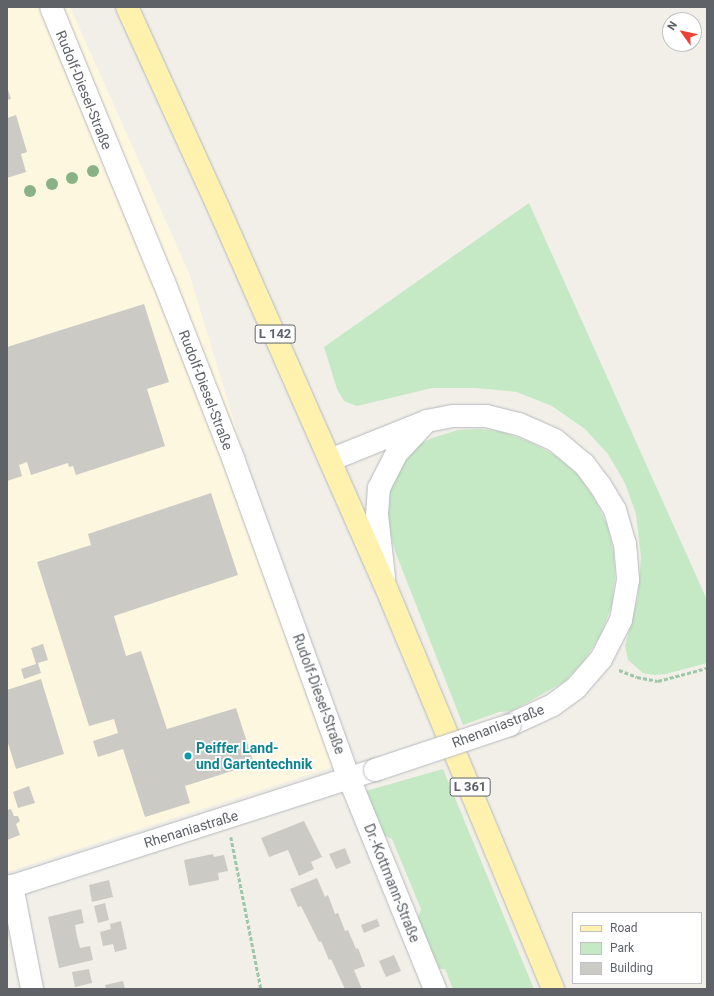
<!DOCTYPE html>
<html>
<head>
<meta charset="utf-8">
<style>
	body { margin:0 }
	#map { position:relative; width:714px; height:996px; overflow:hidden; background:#f1efe8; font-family:Roboto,sans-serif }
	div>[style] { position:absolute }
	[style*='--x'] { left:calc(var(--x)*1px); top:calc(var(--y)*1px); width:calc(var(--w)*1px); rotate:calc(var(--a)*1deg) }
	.commercial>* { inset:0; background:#fef7e0 }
	.green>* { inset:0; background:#c5e8c5 }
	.building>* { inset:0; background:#cccac5 }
	.path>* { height:2.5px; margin-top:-1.25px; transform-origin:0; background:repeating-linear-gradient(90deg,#9cc7a9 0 4px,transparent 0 6px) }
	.roads { filter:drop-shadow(0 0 1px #b5b8bc) drop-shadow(0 0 1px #b5b8bc) }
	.minor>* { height:22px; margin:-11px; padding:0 11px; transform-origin:11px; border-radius:11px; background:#fff }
	.secondary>* { height:22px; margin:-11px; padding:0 11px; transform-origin:11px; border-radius:11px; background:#fff }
	.primary>* { height:22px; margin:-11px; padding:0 11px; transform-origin:11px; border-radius:11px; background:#fff2af }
	.bridges { filter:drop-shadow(0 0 1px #b6babf) drop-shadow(0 0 1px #b6babf) }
	.secondary-bridge>* { height:22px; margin:-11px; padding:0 11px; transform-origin:11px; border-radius:11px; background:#fff }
	.trees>* { width:12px; height:12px; margin:-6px; border-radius:50%; background:#89b387 }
	.dots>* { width:11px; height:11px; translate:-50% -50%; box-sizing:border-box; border:2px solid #fff; border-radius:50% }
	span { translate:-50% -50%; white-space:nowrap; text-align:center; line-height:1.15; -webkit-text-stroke:3.5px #fff; paint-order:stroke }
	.shield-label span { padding:1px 3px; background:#fff; border:1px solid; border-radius:3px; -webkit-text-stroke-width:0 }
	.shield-label { font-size:13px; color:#5f6368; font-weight:700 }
	.street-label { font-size:14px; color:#5f6368 }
	.culture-label { font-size:14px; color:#0d838f; font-weight:700 }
	.left { translate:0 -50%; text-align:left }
	.frame { position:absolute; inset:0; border:8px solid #5f6368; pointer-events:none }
	.legend { position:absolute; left:572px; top:912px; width:130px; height:72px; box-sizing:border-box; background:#fff; border:1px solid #bfc1c3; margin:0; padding:5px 7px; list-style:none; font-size:12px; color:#5f6368 }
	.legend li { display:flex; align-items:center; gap:8px; height:20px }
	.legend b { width:20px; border:1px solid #bfc1c3 }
	.north { position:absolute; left:662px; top:12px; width:40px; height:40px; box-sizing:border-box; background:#fff; border:1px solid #bfc1c3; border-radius:50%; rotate:303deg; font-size:11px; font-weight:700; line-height:16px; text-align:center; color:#5f6368 }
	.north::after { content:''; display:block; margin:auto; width:14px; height:18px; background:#ea4335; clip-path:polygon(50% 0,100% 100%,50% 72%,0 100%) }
</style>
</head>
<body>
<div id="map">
	<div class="commercial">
		<i style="clip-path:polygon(7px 7px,70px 7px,189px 273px,338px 765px,7px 872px)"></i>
	</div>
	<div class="green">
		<i style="clip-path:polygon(529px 203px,707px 600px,707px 663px,666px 674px,654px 675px,643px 673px,628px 660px,625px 646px,638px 597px,641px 557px,636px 514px,625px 483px,608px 454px,585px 429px,552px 406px,517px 392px,476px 388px,432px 388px,357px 406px,344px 401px,337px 389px,324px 347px)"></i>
		<i style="clip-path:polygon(481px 429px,503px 432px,532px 443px,556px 456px,577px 474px,593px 496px,607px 524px,614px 553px,615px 577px,612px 605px,601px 634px,584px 661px,564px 682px,512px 711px,499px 712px,463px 725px,395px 551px,385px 514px,386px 493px,413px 448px,432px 438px,458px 430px)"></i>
		<i style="clip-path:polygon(443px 769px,534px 989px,453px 989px,445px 969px,435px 969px,417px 920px,421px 909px,392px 839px,381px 834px,366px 791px)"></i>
	</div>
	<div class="building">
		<i style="clip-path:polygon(7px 87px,11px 99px,7px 100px)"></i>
		<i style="clip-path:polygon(16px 115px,27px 152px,21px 154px,26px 172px,7px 178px,7px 118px)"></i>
		<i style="clip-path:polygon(144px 304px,169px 382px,147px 389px,165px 446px,76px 475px,73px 466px,69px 467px,68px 463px,31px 475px,27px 462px,19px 465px,22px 476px,7px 481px,7px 347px)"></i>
		<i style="clip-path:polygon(211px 493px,238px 575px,114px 616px,126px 656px,141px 651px,167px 729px,236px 708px,254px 764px,185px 786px,190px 803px,145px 817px,123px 749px,98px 757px,93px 741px,118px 733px,114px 719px,89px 726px,37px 562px,91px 545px,88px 534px)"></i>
		<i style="clip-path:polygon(43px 644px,48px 660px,38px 663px,41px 673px,24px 679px,21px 669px,36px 664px,31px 648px)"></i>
		<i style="clip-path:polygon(41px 679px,64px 754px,16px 769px,7px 740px,7px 690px)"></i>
		<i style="clip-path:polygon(29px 786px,35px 803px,18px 808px,13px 792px)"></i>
		<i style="clip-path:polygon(11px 809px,14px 816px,18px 816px,20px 821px,16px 824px,20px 835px,7px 840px,7px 810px)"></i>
		<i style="clip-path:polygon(304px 821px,322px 857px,311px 862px,314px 869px,299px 876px,288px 850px,269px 857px,261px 838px)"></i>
		<i style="clip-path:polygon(345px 848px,351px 863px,336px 869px,329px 854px)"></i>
		<i style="clip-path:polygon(213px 854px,214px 857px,224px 855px,228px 871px,218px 873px,219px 880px,189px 886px,184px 860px)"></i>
		<i style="clip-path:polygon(317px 878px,325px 897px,328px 895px,335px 914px,338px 913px,345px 931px,348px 930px,356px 949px,358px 948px,365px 966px,354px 970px,362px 989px,345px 989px,331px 959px,329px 960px,321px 941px,319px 942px,301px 906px,298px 907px,290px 889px)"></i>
		<i style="clip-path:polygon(109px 880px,113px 897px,92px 902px,89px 885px)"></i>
		<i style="clip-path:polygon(105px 903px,109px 920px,98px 923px,94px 906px)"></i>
		<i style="clip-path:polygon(81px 909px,84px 923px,75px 925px,77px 937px,80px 948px,90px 946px,93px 960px,59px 968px,48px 917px)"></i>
		<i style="clip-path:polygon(377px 919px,380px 926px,364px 933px,361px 925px)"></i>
		<i style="clip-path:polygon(121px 921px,127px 949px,115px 952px,113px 944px,103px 946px,100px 932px,111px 929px,110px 924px)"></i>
		<i style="clip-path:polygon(394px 955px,401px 971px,386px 977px,379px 961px)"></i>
		<i style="clip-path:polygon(89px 969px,92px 983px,75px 987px,72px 972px)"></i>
		<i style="clip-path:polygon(123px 981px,125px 989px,106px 989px,105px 985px)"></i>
	</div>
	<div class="path">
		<i style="--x:619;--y:670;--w:19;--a:21"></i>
		<i style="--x:637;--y:677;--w:21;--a:11"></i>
		<i style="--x:658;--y:681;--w:51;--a:-14.9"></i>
		<i style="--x:231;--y:837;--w:155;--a:78.8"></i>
	</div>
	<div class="roads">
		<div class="minor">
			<i style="--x:51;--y:7;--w:297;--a:67.7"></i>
			<i style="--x:164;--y:282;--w:192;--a:68.6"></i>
			<i style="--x:234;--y:461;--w:337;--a:70.1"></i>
			<i style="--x:349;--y:778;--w:228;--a:67.8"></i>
			<i style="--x:12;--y:886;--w:105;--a:79"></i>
		</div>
		<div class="secondary">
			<i style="--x:330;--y:460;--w:105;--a:-21.9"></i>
			<i style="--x:427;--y:421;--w:26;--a:-11"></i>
			<i style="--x:453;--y:416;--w:33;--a:0"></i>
			<i style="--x:486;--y:416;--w:34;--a:14"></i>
			<i style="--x:519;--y:424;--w:39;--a:24"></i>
			<i style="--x:555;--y:440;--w:38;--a:40"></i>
			<i style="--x:584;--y:464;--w:26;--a:53"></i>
			<i style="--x:600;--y:485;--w:29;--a:59"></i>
			<i style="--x:615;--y:510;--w:35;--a:74"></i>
			<i style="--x:625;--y:544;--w:36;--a:85"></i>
			<i style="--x:628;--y:580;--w:41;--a:99.9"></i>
			<i style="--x:621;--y:620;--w:44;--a:117.1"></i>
			<i style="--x:601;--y:659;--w:38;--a:131"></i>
			<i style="--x:576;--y:688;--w:29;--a:144"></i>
			<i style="--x:553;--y:705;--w:47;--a:155.1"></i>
			<i style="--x:384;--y:577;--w:62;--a:-96.4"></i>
			<i style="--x:377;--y:515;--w:27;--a:-86"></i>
			<i style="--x:379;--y:488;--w:39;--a:-63"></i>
			<i style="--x:397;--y:453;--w:38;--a:-47"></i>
			<i style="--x:7;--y:888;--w:386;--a:-17.8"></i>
		</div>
		<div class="primary">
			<i style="--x:127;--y:7;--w:222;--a:65.5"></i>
			<i style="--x:219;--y:209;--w:411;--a:66.2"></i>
			<i style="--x:385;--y:585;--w:438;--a:67.4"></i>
		</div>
	</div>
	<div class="bridges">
		<div class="secondary-bridge">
			<i style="--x:375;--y:770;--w:142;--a:-18.4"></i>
		</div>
	</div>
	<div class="trees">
		<i style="left:93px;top:171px"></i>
		<i style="left:72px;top:178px"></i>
		<i style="left:52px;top:184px"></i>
		<i style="left:30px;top:191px"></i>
	</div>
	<div class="dots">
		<i style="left:188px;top:756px;background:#0f9aa8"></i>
	</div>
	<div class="shield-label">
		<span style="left:275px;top:334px">L 142</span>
		<span style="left:470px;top:787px">L 361</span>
	</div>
	<div class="street-label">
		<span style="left:84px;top:90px;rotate:68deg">Rudolf-Diesel-Straße</span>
		<span style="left:206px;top:390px;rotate:69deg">Rudolf-Diesel-Straße</span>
		<span style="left:319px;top:694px;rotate:70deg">Rudolf-Diesel-Straße</span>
		<span style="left:498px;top:726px;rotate:-21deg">Rhenaniastraße</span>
		<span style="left:191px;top:829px;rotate:-17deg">Rhenaniastraße</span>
		<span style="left:392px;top:883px;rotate:68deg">Dr.-Kottmann-Straße</span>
	</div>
	<div class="culture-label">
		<span class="left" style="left:196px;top:756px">Peiffer Land-<br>und Gartentechnik</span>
	</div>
	<div class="frame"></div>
	<ul class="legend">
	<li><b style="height:5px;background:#fff2af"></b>Road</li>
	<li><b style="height:11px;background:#c5e8c5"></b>Park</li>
	<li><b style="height:11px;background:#cccac5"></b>Building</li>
	</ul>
	<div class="north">N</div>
</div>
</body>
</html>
